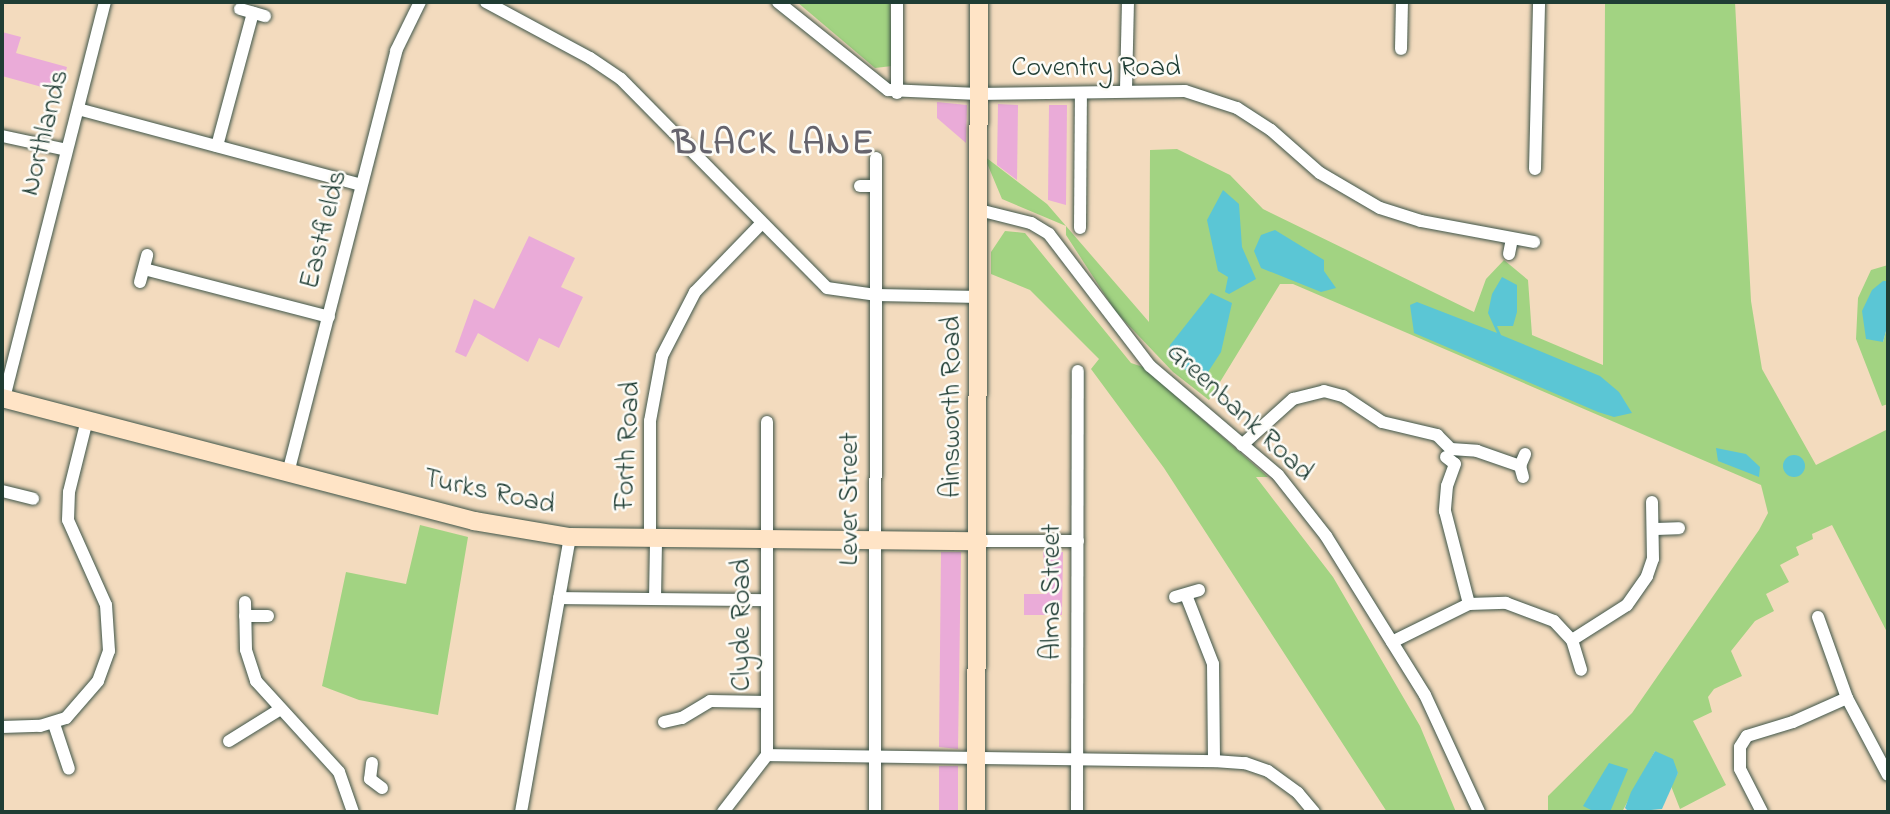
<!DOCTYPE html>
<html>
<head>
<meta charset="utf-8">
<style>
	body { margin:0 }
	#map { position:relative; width:1890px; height:814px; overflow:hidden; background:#f3dbbe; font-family:"Indie Flower",sans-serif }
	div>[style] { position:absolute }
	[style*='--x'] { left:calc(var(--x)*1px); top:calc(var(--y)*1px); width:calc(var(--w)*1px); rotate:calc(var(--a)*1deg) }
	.green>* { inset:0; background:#a2d382 }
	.water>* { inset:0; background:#5bc6d5 }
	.round { border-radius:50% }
	.building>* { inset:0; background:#eaabd8 }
	.roads { filter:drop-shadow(0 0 2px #3f5549) drop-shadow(0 0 2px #3f5549) }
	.street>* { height:12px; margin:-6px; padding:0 6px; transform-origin:6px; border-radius:6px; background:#fff }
	.secondary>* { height:18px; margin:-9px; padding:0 9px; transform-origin:9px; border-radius:9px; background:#ffe4c6 }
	span { translate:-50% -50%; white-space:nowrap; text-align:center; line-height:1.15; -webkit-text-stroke:5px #fdfcf7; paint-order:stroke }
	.street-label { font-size:28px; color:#1f3d34 }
	.district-label { font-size:35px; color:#66646d; font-weight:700; letter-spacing:2px }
	.frame { position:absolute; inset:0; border:4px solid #1f3d34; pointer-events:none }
</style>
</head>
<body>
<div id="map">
	<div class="green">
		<i style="clip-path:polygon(797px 2px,890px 2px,892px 66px,875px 68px)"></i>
		<i style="clip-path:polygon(1605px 2px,1735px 2px,1751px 301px,1762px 369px,1816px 465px,1888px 429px,1888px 634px,1832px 525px,1812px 534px,1813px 539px,1796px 547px,1799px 555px,1780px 565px,1789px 582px,1766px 594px,1774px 611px,1755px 621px,1731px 651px,1742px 676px,1714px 689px,1708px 697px,1712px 712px,1693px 721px,1726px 785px,1680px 809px,1671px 786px,1678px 773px,1655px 751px,1622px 812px,1548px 812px,1548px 796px,1632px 713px,1759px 530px,1768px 513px,1761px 485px,1293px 284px,1280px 284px,1209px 400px,1173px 372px,1116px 312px,1066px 235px,1066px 226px,1002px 199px,984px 156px,1047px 204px,1066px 226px,1149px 322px,1150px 150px,1177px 149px,1230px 175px,1263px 209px,1474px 312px,1486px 279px,1504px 260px,1528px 280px,1532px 335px,1603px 365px)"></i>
		<i style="clip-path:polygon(1005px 231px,1025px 233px,1131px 363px,1143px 367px,1268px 477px,1256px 477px,1333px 577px,1420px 726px,1456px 812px,1387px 812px,1164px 468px,1091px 369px,1099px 359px,1030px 290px,991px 274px,991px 252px)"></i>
		<i style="clip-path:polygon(1888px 265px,1888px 281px,1883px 281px,1883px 342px,1888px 324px,1888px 404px,1882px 406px,1856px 339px,1858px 298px,1871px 270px)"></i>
		<i style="clip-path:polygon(420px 525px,468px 537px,438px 715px,359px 700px,322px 686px,346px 572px,406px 584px)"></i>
	</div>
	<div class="water">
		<i style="clip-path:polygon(1223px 190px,1239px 204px,1242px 247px,1256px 279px,1229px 294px,1225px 292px,1228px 277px,1218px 271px,1207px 220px)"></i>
		<i style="clip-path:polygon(1275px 230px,1324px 260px,1324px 271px,1336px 288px,1321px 292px,1261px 268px,1254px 251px,1261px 235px)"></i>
		<i style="clip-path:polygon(1502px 277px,1517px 285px,1517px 312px,1513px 326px,1497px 326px,1501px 335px,1600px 376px,1619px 392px,1632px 413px,1614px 417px,1598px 412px,1414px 333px,1410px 305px,1417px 302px,1497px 333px,1488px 313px,1492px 294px)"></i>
		<i style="clip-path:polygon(1883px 281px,1888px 281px,1888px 324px,1883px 342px,1866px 339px,1862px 311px,1872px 290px)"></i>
		<i style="clip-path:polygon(1211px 293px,1232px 303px,1221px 352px,1201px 383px,1168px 355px,1170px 345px)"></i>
		<i style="clip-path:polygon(1716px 448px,1746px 454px,1760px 467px,1759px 477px,1718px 461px)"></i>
		<i class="round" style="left:1783px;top:455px;width:22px;height:22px"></i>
		<i style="clip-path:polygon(1655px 751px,1673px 759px,1678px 773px,1662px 809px,1629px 812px,1625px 808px,1631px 792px)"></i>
		<i style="clip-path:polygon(1609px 763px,1628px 769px,1610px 812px,1595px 812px,1583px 806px)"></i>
	</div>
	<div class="building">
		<i style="clip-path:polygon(2px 32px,21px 37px,16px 53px,67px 67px,60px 92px,2px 76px)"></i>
		<i style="clip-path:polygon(937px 102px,967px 105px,966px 143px,937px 118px)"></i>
		<i style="clip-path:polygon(998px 104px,1018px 105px,1017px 180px,997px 165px)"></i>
		<i style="clip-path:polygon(1049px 105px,1067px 105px,1066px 205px,1048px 200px)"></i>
		<i style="clip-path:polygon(529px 236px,575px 258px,561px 287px,583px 297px,559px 348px,539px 338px,528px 362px,478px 333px,466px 357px,455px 352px,474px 299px,494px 309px)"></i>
		<i style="clip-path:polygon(941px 552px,961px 552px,958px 749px,939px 747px)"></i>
		<i style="clip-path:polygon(1043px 552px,1063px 552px,1062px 615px,1024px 615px,1024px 594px,1047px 594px)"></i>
		<i style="clip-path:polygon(939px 766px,958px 766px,958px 812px,939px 812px)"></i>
	</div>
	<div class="roads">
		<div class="street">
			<i style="--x:486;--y:2;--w:118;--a:28.3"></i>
			<i style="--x:590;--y:58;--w:37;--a:34"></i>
			<i style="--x:621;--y:79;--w:293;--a:45.4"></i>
			<i style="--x:827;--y:288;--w:49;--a:8.1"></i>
			<i style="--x:876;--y:295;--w:104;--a:1.1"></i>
			<i style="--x:778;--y:2;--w:141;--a:38.7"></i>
			<i style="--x:888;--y:90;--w:90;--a:2.5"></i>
			<i style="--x:978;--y:94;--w:207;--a:-0.8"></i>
			<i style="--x:1185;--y:91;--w:55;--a:18.1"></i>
			<i style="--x:1237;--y:108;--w:40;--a:32.9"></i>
			<i style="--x:1271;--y:130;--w:65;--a:41.3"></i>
			<i style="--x:1320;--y:173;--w:69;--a:30.3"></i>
			<i style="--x:1380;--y:208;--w:43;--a:17.6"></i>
			<i style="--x:1421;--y:221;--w:115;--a:10.5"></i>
			<i style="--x:240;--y:9;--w:26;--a:16"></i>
			<i style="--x:1401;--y:49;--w:47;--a:-88.8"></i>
			<i style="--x:1126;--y:89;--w:87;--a:-88.7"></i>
			<i style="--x:897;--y:93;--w:91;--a:-90"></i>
			<i style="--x:78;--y:109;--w:293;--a:15"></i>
			<i style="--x:2;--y:136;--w:66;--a:12.2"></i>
			<i style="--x:217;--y:146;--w:138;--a:-74.9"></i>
			<i style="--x:1535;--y:169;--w:167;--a:-88.6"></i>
			<i style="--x:860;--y:186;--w:16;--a:0"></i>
			<i style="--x:979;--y:210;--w:54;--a:14"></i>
			<i style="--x:1031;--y:223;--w:21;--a:31"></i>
			<i style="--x:1049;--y:234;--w:166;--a:52.6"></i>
			<i style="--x:1150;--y:366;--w:168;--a:40.4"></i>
			<i style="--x:1278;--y:475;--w:78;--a:51.8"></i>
			<i style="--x:1326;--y:536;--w:187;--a:58.1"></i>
			<i style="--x:1425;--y:695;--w:129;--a:65.2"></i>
			<i style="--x:1080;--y:228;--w:135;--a:-89.6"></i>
			<i style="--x:1509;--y:254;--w:15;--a:-79"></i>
			<i style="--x:144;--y:269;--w:191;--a:14.5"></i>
			<i style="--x:140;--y:282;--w:28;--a:-75"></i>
			<i style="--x:4;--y:398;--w:409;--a:-75.7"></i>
			<i style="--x:1242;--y:445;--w:69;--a:-42"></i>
			<i style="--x:1293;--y:399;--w:32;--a:-14"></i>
			<i style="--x:1324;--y:391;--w:20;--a:15"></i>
			<i style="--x:1343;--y:396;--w:47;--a:33.7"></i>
			<i style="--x:1382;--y:422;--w:57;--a:13.3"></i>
			<i style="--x:1437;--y:435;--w:20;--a:45"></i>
			<i style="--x:1451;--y:449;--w:26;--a:4"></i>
			<i style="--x:1477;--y:451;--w:46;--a:19.2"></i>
			<i style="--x:1446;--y:457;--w:11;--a:38"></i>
			<i style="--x:1455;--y:464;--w:23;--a:110"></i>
			<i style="--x:1447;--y:486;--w:25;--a:95"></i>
			<i style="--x:1445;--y:511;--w:96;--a:75.5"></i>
			<i style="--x:288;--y:473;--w:436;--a:-75.6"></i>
			<i style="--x:396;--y:51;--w:55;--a:-63.9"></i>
			<i style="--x:1523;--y:477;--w:11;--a:-105"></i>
			<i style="--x:1520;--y:466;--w:13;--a:-67"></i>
			<i style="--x:2;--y:491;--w:32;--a:14"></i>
			<i style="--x:1655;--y:529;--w:24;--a:-2"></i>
			<i style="--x:650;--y:539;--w:118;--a:-90"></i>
			<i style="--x:650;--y:421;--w:66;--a:-79.5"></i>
			<i style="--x:662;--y:356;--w:72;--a:-62.7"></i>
			<i style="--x:695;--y:292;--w:95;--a:-45.9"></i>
			<i style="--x:979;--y:541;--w:99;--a:0"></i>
			<i style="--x:1186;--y:595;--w:74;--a:68.6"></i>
			<i style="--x:1213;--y:664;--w:97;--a:89.4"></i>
			<i style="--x:1214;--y:761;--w:31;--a:4"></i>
			<i style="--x:1245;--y:763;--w:24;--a:19"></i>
			<i style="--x:1268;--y:771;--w:37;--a:36"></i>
			<i style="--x:1298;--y:793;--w:25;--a:50"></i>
			<i style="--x:1175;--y:597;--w:25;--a:-16"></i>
			<i style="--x:559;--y:598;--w:208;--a:0.6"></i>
			<i style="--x:655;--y:599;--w:60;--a:-89"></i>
			<i style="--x:245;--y:602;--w:48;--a:88.8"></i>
			<i style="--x:246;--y:650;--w:33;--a:72"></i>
			<i style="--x:256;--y:681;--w:123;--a:47.6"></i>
			<i style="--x:339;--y:772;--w:42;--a:70.7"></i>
			<i style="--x:245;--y:616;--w:23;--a:0"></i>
			<i style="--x:1818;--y:617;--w:86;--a:70.3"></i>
			<i style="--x:1847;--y:698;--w:87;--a:62"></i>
			<i style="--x:1572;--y:640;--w:65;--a:-32.5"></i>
			<i style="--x:1627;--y:605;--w:35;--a:-55"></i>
			<i style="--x:1647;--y:576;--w:18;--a:-71"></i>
			<i style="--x:1653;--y:559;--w:57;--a:-91"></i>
			<i style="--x:1392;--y:642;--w:86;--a:-26.3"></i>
			<i style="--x:1469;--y:604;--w:37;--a:-2"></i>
			<i style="--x:1506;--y:603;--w:51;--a:20.6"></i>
			<i style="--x:1554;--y:621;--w:26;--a:47"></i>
			<i style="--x:1572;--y:640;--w:31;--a:73"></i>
			<i style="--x:664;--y:722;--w:18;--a:-13"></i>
			<i style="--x:682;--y:718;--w:33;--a:-31"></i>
			<i style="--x:710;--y:701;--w:57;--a:1"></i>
			<i style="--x:54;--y:724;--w:47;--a:71.6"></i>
			<i style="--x:2;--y:727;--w:38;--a:-2"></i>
			<i style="--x:40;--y:726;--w:27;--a:-17"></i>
			<i style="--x:66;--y:718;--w:49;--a:-49.1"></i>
			<i style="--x:98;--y:681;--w:32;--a:-70"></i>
			<i style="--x:109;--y:651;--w:46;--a:-93.7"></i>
			<i style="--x:106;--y:605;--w:93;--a:-114.1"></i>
			<i style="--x:68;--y:520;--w:28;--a:-88"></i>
			<i style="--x:69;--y:492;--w:74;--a:-76"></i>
			<i style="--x:229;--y:741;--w:59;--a:-31.8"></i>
			<i style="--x:767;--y:755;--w:447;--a:0.8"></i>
			<i style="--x:372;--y:763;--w:16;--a:97"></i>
			<i style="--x:370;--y:779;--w:15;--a:37"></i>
			<i style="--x:521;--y:812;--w:279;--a:-79.9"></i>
			<i style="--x:723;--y:812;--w:72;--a:-52.3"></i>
			<i style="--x:767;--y:755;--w:333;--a:-90"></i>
			<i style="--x:875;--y:812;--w:654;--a:-89.91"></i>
			<i style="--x:1077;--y:812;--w:441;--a:-89.9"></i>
			<i style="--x:1762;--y:812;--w:48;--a:-117.1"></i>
			<i style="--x:1740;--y:769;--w:22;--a:-90"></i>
			<i style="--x:1740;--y:747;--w:13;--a:-58"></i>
			<i style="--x:1747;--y:736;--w:48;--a:-16.9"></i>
			<i style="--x:1793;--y:722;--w:59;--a:-24"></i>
		</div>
		<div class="secondary">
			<i style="--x:2;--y:398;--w:488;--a:14.6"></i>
			<i style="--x:474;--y:521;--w:97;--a:9.5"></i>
			<i style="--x:570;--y:537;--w:409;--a:0.6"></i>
			<i style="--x:976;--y:812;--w:810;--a:-89.79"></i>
		</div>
	</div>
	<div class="street-label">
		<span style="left:1096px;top:69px">Coventry Road</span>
		<span style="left:46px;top:133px;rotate:-76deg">Northlands</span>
		<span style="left:325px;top:230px;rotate:-76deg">Eastfields</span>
		<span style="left:953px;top:407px;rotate:-90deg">Ainsworth Road</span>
		<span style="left:1239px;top:413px;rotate:43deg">Greenbank Road</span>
		<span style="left:629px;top:446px;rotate:-87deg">Forth Road</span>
		<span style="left:489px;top:493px;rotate:12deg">Turks Road</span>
		<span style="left:851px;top:499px;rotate:-90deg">Lever Street</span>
		<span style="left:1053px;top:592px;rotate:-90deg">Alma Street</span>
		<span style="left:743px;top:625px;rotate:-90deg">Clyde Road</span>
	</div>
	<div class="district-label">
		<span style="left:774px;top:145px">BLACK LANE</span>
	</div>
	<div class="frame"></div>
</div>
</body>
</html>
